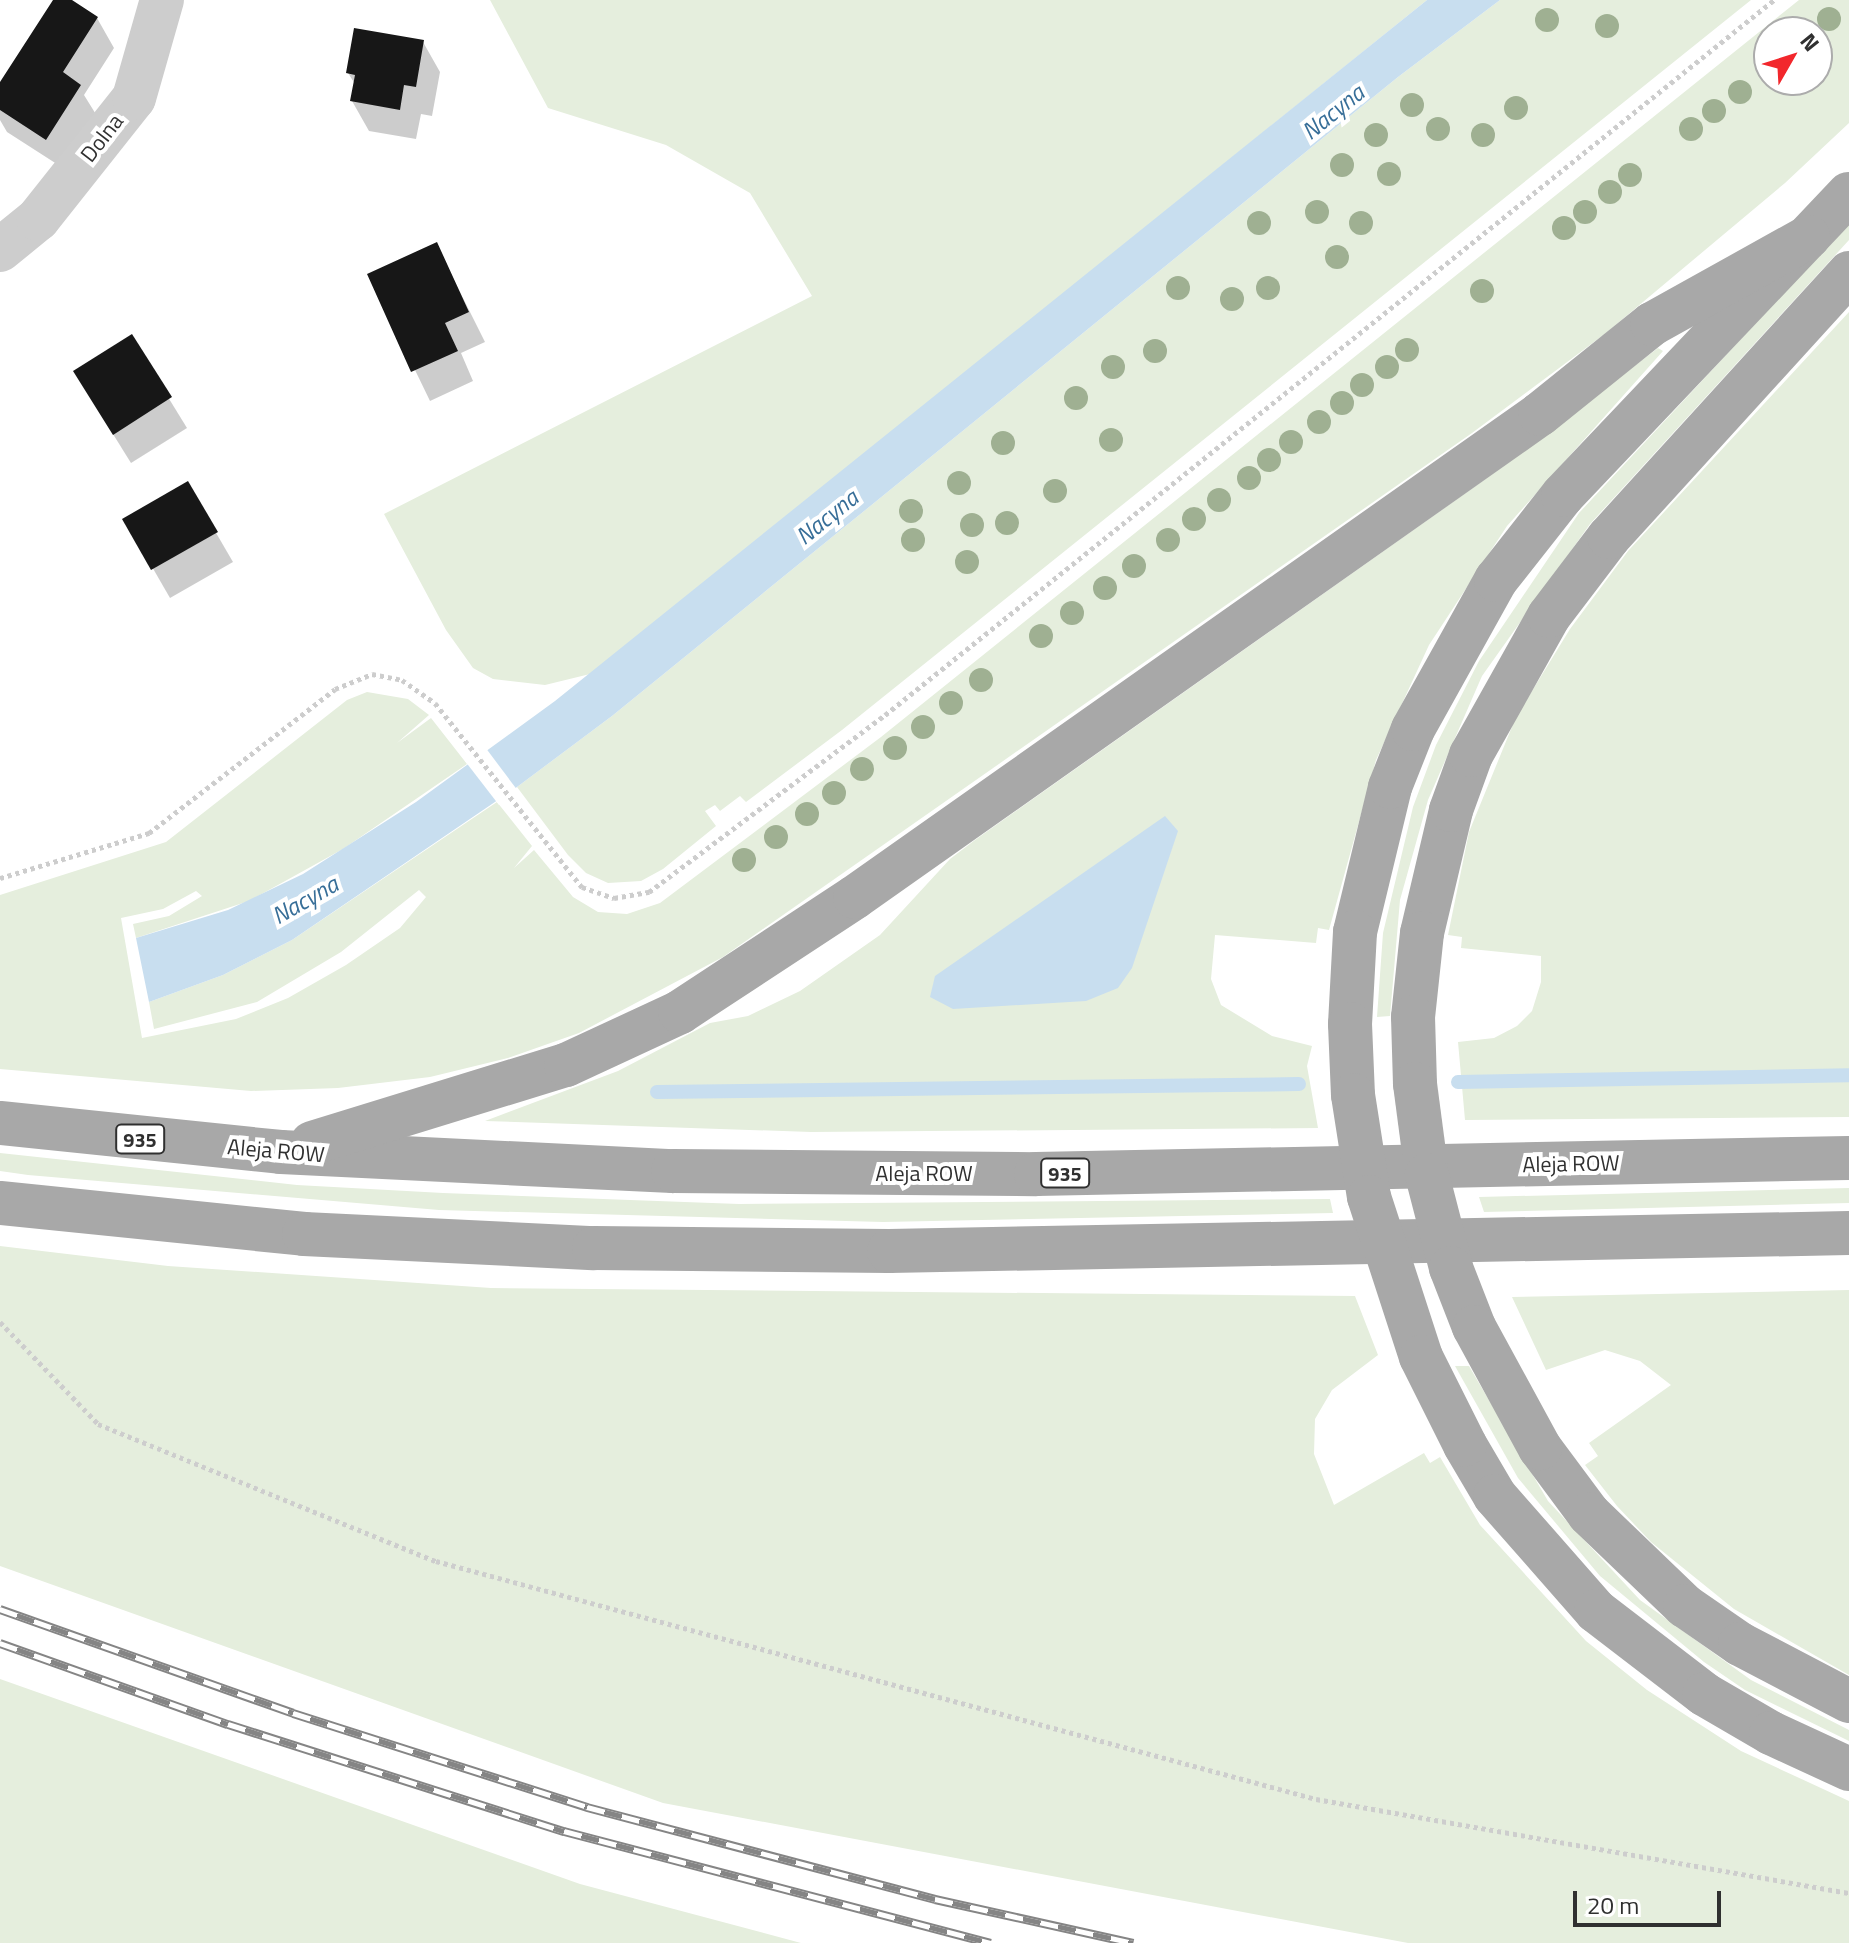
<!DOCTYPE html>
<html>
<head>
<meta charset="utf-8">
<style>
	body { margin:0 }
	#map { position:relative; width:1849px; height:1943px; overflow:hidden; background:#fff; font-family:"Titillium Web",sans-serif }
	div>[style] { position:absolute }
	[style*='--x'] { left:calc(var(--x)*1px); top:calc(var(--y)*1px); width:calc(var(--w)*1px); rotate:calc(var(--a)*1deg) }
	.green>* { inset:0; background:#e5eedd }
	.water>* { inset:0; background:#c8deef }
	.pier>* { inset:0; background:#fff }
	.shadow>* { inset:0; background:#0003 }
	.stream>* { height:14px; margin:-7px; padding:0 7px; transform-origin:7px; border-radius:7px; background:#c8deef }
	.building>* { inset:0; background:#171717 }
	.path>* { height:5px; margin-top:-2.5px; transform-origin:0; background:repeating-linear-gradient(90deg,#cdcdcd 0 4px,transparent 0 8px) }
	.minor>* { height:44px; margin:-22px; padding:0 22px; transform-origin:22px; border-radius:22px; background:#cdcdcd }
	.major>* { height:44px; margin:-22px; padding:0 22px; transform-origin:22px; border-radius:22px; background:#a8a8a8 }
	.rail>* { height:9px; margin-top:-4.5px; transform-origin:0; background:repeating-linear-gradient(90deg,#fff 0 18px,#858585 0 36px); box-sizing:border-box; border-block:2px solid #858585 }
	.major-bridge>* { height:44px; margin:-22px; padding:0 22px; transform-origin:22px; border-radius:22px; background:#a8a8a8 }
	.trees>* { width:24px; height:24px; margin:-12px; border-radius:50%; background:#9fb092 }
	span { translate:-50% -50%; white-space:nowrap; text-align:center; line-height:1.15; -webkit-text-stroke:8px #fff; paint-order:stroke }
	.shield-label span { padding:2px 6px; background:#fff; border:2px solid; border-radius:6px; -webkit-text-stroke-width:0 }
	.shield-label { font-size:20px; color:#303030; font-weight:700 }
	.street-label { font-size:22px; color:#303030 }
	.water-label { font-size:24px; color:#376e98; font-style:italic }
	.north { position:absolute; left:1753px; top:16px; width:80px; height:80px; box-sizing:border-box; background:#fff; border:2px solid #acacac; border-radius:50%; rotate:51deg; font-size:22px; font-weight:700; line-height:32px; text-align:center; color:#303030 }
	.north::after { content:''; display:block; margin:auto; width:28px; height:36px; background:#f2272c; clip-path:polygon(50% 0,100% 100%,50% 72%,0 100%) }
	.scale { position:absolute; left:1573px; top:1891px; width:148px; height:36px; box-sizing:border-box; border:4px solid #303030; border-top:0; padding-left:10px; font-size:24px; line-height:28px; white-space:nowrap; color:#303030; -webkit-text-stroke:6px #fff; paint-order:stroke }
</style>
</head>
<body>
<div id="map">
	<div class="green">
		<i style="clip-path:polygon(490px 0,1427px 0,633px 641px,590px 674px,545px 685px,493px 679px,473px 668px,446px 630px,384px 514px,812px 296px,750px 193px,666px 145px,548px 108px)"></i>
		<i style="clip-path:polygon(1500px 0,1751px 0,842px 730px,746px 802px,740px 796px,720px 811px,715px 805px,705px 811px,716px 826px,663px 869px,641px 881px,608px 883px,586px 873px,568px 855px,517px 787px,612px 716px,1398px 77px)"></i>
		<i style="clip-path:polygon(evenodd,1799px 0,1849px 0,1849px 123px,1785px 183px,1606px 333px,1472px 433px,723px 957px,579px 1033px,508px 1058px,430px 1077px,338px 1088px,251px 1091px,0 1069px,0 895px,166px 842px,347px 700px,367px 692px,408px 699px,429px 715px,397px 743px,431px 718px,467px 764px,343px 849px,249px 901px,136px 938px,133px 924px,169px 916px,202px 896px,196px 891px,163px 909px,121px 918px,142px 1038px,236px 1019px,288px 998px,346px 965px,400px 928px,426px 897px,419px 890px,341px 952px,257px 1002px,154px 1029px,149px 1002px,223px 975px,292px 940px,497px 802px,532px 846px,514px 868px,534px 850px,573px 897px,598px 912px,627px 914px,660px 903px,881px 737px,1799px 0,1769px 32px,1817px 32px,1817px 80px,1769px 80px,1769px 32px)"></i>
		<i style="clip-path:polygon(1849px 223px,1849px 240px,1590px 524px,1482px 676px,1428px 800px,1400px 900px,1390px 1016px,1377px 1017px,1383px 933px,1413px 807px,1436px 745px,1479px 661px,1579px 513px)"></i>
		<i style="clip-path:polygon(1849px 312px,1849px 1117px,1465px 1120px,1458px 1042px,1494px 1038px,1517px 1026px,1532px 1011px,1541px 982px,1541px 956px,1461px 948px,1462px 937px,1448px 935px,1469px 832px,1516px 717px,1570px 629px,1628px 551px)"></i>
		<i style="clip-path:polygon(1658px 348px,1663px 351px,1507px 526px,1429px 645px,1376px 760px,1329px 930px,1318px 928px,1316px 943px,1215px 935px,1211px 979px,1221px 1005px,1272px 1036px,1312px 1046px,1307px 1066px,1318px 1128px,811px 1132px,485px 1121px,618px 1071px,710px 1023px,748px 1016px,800px 991px,880px 935px,950px 859px,975px 840px,1494px 473px)"></i>
		<i style="clip-path:polygon(0 1153px,297px 1185px,443px 1193px,739px 1204px,1330px 1199px,1333px 1213px,883px 1222px,439px 1210px,28px 1175px,0 1171px)"></i>
		<i style="clip-path:polygon(1849px 1188px,1849px 1203px,1484px 1212px,1479px 1197px)"></i>
		<i style="clip-path:polygon(0 1246px,168px 1266px,491px 1288px,1355px 1296px,1378px 1355px,1332px 1390px,1315px 1419px,1314px 1454px,1334px 1505px,1424px 1453px,1430px 1463px,1440px 1457px,1480px 1525px,1586px 1641px,1647px 1690px,1741px 1751px,1849px 1801px,1849px 1943px,1408px 1943px,663px 1803px,0 1566px)"></i>
		<i style="clip-path:polygon(1849px 1290px,1849px 1675px,1734px 1609px,1651px 1542px,1617px 1506px,1585px 1465px,1598px 1456px,1589px 1443px,1671px 1385px,1640px 1361px,1605px 1350px,1546px 1370px,1512px 1297px)"></i>
		<i style="clip-path:polygon(1455px 1366px,1469px 1366px,1548px 1501px,1640px 1600px,1751px 1680px,1849px 1730px,1849px 1741px,1745px 1690px,1704px 1662px,1600px 1576px,1518px 1478px)"></i>
		<i style="clip-path:polygon(0 1679px,580px 1884px,801px 1943px,0 1943px)"></i>
	</div>
	<div class="water">
		<i style="clip-path:polygon(1427px 0,1500px 0,1398px 77px,612px 716px,517px 787px,292px 940px,223px 975px,149px 1002px,136px 938px,228px 910px,303px 874px,416px 802px,555px 701px)"></i>
		<i style="clip-path:polygon(1165px 816px,1178px 831px,1132px 968px,1118px 988px,1086px 1001px,953px 1009px,930px 997px,935px 976px)"></i>
	</div>
	<div class="pier">
		<i style="clip-path:polygon(485px 747px,518px 791px,499px 805px,465px 761px)"></i>
	</div>
	<div class="shadow">
		<i style="clip-path:polygon(55px 0,68px 0,97px 18px,114px 48px,84px 95px,97px 116px,63px 168px,7px 132px,0 120px,0 86px)"></i>
		<i style="clip-path:polygon(423px 42px,440px 72px,432px 116px,421px 114px,416px 139px,369px 131px,352px 101px,355px 84px,348px 73px)"></i>
		<i style="clip-path:polygon(436px 244px,485px 342px,461px 353px,473px 381px,430px 401px,369px 275px)"></i>
		<i style="clip-path:polygon(131px 337px,187px 428px,131px 463px,93px 402px)"></i>
		<i style="clip-path:polygon(187px 483px,233px 562px,170px 598px,125px 520px)"></i>
	</div>
	<div class="stream">
		<i style="--x:1458;--y:1082;--w:391;--a:-1"></i>
		<i style="--x:657;--y:1092;--w:642;--a:-0.71"></i>
	</div>
	<div class="building">
		<i style="clip-path:polygon(53px 0,72px 0,98px 17px,63px 72px,81px 85px,46px 140px,0 110px,0 82px)"></i>
		<i style="clip-path:polygon(354px 28px,424px 40px,416px 87px,404px 85px,400px 110px,350px 101px,355px 75px,346px 73px)"></i>
		<i style="clip-path:polygon(437px 242px,469px 312px,445px 323px,458px 351px,411px 372px,367px 274px)"></i>
		<i style="clip-path:polygon(132px 334px,172px 397px,113px 435px,73px 371px)"></i>
		<i style="clip-path:polygon(188px 481px,218px 532px,151px 570px,122px 519px)"></i>
	</div>
	<div class="path">
		<i style="--x:0;--y:878;--w:156;--a:-16.8"></i>
		<i style="--x:149;--y:833;--w:235;--a:-37.7"></i>
		<i style="--x:335;--y:689;--w:40;--a:-22"></i>
		<i style="--x:372;--y:674;--w:31;--a:11"></i>
		<i style="--x:402;--y:680;--w:40;--a:34.9"></i>
		<i style="--x:435;--y:703;--w:236;--a:51.4"></i>
		<i style="--x:582;--y:887;--w:34;--a:19"></i>
		<i style="--x:614;--y:898;--w:36;--a:-10"></i>
		<i style="--x:649;--y:892;--w:295;--a:-36.9"></i>
		<i style="--x:885;--y:715;--w:1141;--a:-38.81"></i>
		<i style="--x:0;--y:1322;--w:141;--a:46.1"></i>
		<i style="--x:98;--y:1424;--w:365;--a:22.1"></i>
		<i style="--x:436;--y:1561;--w:912;--a:15.13"></i>
		<i style="--x:1316;--y:1799;--w:541;--a:10"></i>
	</div>
	<div class="minor">
		<i style="--x:0;--y:250;--w:49;--a:-39.2"></i>
		<i style="--x:38;--y:219;--w:154;--a:-51.6"></i>
		<i style="--x:134;--y:98;--w:102;--a:-74.1"></i>
	</div>
	<div class="major">
		<i style="--x:1355;--y:932;--w:149;--a:-76.4"></i>
		<i style="--x:1390;--y:787;--w:62;--a:-68.4"></i>
		<i style="--x:1413;--y:729;--w:171;--a:-60.9"></i>
		<i style="--x:1496;--y:580;--w:108;--a:-51.8"></i>
		<i style="--x:1563;--y:495;--w:415;--a:-46.5"></i>
		<i style="--x:1422;--y:933;--w:126;--a:-76.7"></i>
		<i style="--x:1451;--y:810;--w:59;--a:-70"></i>
		<i style="--x:1471;--y:755;--w:159;--a:-60.7"></i>
		<i style="--x:1549;--y:616;--w:99;--a:-52.8"></i>
		<i style="--x:1609;--y:537;--w:357;--a:-47.7"></i>
		<i style="--x:0;--y:1123;--w:282;--a:5.9"></i>
		<i style="--x:281;--y:1152;--w:392;--a:2.8"></i>
		<i style="--x:673;--y:1171;--w:363;--a:0.5"></i>
		<i style="--x:1036;--y:1174;--w:813;--a:-1.13"></i>
		<i style="--x:312;--y:1143;--w:266;--a:-17.1"></i>
		<i style="--x:566;--y:1065;--w:126;--a:-24.9"></i>
		<i style="--x:680;--y:1012;--w:209;--a:-33.3"></i>
		<i style="--x:855;--y:897;--w:838;--a:-35.19"></i>
		<i style="--x:1540;--y:414;--w:144;--a:-38.8"></i>
		<i style="--x:1652;--y:324;--w:179;--a:-29.1"></i>
		<i style="--x:0;--y:1203;--w:306;--a:5.8"></i>
		<i style="--x:304;--y:1234;--w:290;--a:2.8"></i>
		<i style="--x:594;--y:1248;--w:295;--a:0.6"></i>
		<i style="--x:889;--y:1251;--w:960;--a:-1.07"></i>
		<i style="--x:1465;--y:1445;--w:59;--a:59.5"></i>
		<i style="--x:1495;--y:1496;--w:153;--a:48.7"></i>
		<i style="--x:1596;--y:1611;--w:136;--a:37.5"></i>
		<i style="--x:1704;--y:1694;--w:78;--a:30.2"></i>
		<i style="--x:1771;--y:1733;--w:86;--a:24.8"></i>
		<i style="--x:1540;--y:1448;--w:82;--a:53.4"></i>
		<i style="--x:1589;--y:1514;--w:133;--a:43.8"></i>
		<i style="--x:1685;--y:1606;--w:67;--a:34.6"></i>
		<i style="--x:1740;--y:1644;--w:123;--a:27.6"></i>
	</div>
	<div class="rail">
		<i style="--x:0;--y:1609;--w:311;--a:19.5"></i>
		<i style="--x:293;--y:1713;--w:309;--a:17.7"></i>
		<i style="--x:587;--y:1807;--w:360;--a:14.8"></i>
		<i style="--x:935;--y:1899;--w:203;--a:12.5"></i>
		<i style="--x:0;--y:1643;--w:242;--a:19.6"></i>
		<i style="--x:228;--y:1724;--w:353;--a:17.7"></i>
		<i style="--x:564;--y:1831;--w:441;--a:14.7"></i>
	</div>
	<div class="major-bridge">
		<i style="--x:1355;--y:932;--w:92;--a:93.1"></i>
		<i style="--x:1350;--y:1024;--w:71;--a:87.6"></i>
		<i style="--x:1353;--y:1095;--w:103;--a:81.1"></i>
		<i style="--x:1369;--y:1197;--w:168;--a:72"></i>
		<i style="--x:1421;--y:1357;--w:98;--a:63.4"></i>
		<i style="--x:1422;--y:933;--w:84;--a:96.1"></i>
		<i style="--x:1413;--y:1017;--w:67;--a:88.3"></i>
		<i style="--x:1415;--y:1084;--w:92;--a:82.5"></i>
		<i style="--x:1427;--y:1175;--w:96;--a:75.5"></i>
		<i style="--x:1451;--y:1268;--w:63;--a:68.7"></i>
		<i style="--x:1474;--y:1327;--w:138;--a:61.4"></i>
	</div>
	<div class="trees">
		<i style="left:1829px;top:19px"></i>
		<i style="left:1547px;top:20px"></i>
		<i style="left:1607px;top:26px"></i>
		<i style="left:1740px;top:92px"></i>
		<i style="left:1412px;top:105px"></i>
		<i style="left:1516px;top:108px"></i>
		<i style="left:1714px;top:111px"></i>
		<i style="left:1438px;top:129px"></i>
		<i style="left:1691px;top:129px"></i>
		<i style="left:1376px;top:135px"></i>
		<i style="left:1483px;top:135px"></i>
		<i style="left:1342px;top:165px"></i>
		<i style="left:1389px;top:174px"></i>
		<i style="left:1630px;top:175px"></i>
		<i style="left:1610px;top:192px"></i>
		<i style="left:1317px;top:212px"></i>
		<i style="left:1585px;top:212px"></i>
		<i style="left:1259px;top:223px"></i>
		<i style="left:1361px;top:223px"></i>
		<i style="left:1564px;top:228px"></i>
		<i style="left:1337px;top:257px"></i>
		<i style="left:1178px;top:288px"></i>
		<i style="left:1268px;top:288px"></i>
		<i style="left:1482px;top:291px"></i>
		<i style="left:1232px;top:299px"></i>
		<i style="left:1407px;top:350px"></i>
		<i style="left:1155px;top:351px"></i>
		<i style="left:1113px;top:367px"></i>
		<i style="left:1387px;top:367px"></i>
		<i style="left:1362px;top:385px"></i>
		<i style="left:1076px;top:398px"></i>
		<i style="left:1342px;top:403px"></i>
		<i style="left:1319px;top:422px"></i>
		<i style="left:1111px;top:440px"></i>
		<i style="left:1291px;top:442px"></i>
		<i style="left:1003px;top:443px"></i>
		<i style="left:1269px;top:460px"></i>
		<i style="left:1249px;top:478px"></i>
		<i style="left:959px;top:483px"></i>
		<i style="left:1055px;top:491px"></i>
		<i style="left:1219px;top:500px"></i>
		<i style="left:911px;top:511px"></i>
		<i style="left:1194px;top:519px"></i>
		<i style="left:1007px;top:523px"></i>
		<i style="left:972px;top:525px"></i>
		<i style="left:913px;top:540px"></i>
		<i style="left:1168px;top:540px"></i>
		<i style="left:967px;top:562px"></i>
		<i style="left:1134px;top:566px"></i>
		<i style="left:1105px;top:588px"></i>
		<i style="left:1072px;top:613px"></i>
		<i style="left:1041px;top:636px"></i>
		<i style="left:981px;top:680px"></i>
		<i style="left:951px;top:703px"></i>
		<i style="left:923px;top:727px"></i>
		<i style="left:895px;top:748px"></i>
		<i style="left:862px;top:769px"></i>
		<i style="left:834px;top:793px"></i>
		<i style="left:807px;top:814px"></i>
		<i style="left:776px;top:837px"></i>
		<i style="left:744px;top:860px"></i>
	</div>
	<div class="shield-label">
		<span style="left:140px;top:1139px">935</span>
		<span style="left:1065px;top:1173px">935</span>
	</div>
	<div class="street-label">
		<span style="left:102px;top:138px;rotate:-52deg">Dolna</span>
		<span style="left:276px;top:1151px;rotate:5deg">Aleja ROW</span>
		<span style="left:1571px;top:1164px;rotate:-1deg">Aleja ROW</span>
		<span style="left:924px;top:1174px">Aleja ROW</span>
	</div>
	<div class="water-label">
		<span style="left:1333px;top:112px;rotate:-39deg">Nacyna</span>
		<span style="left:827px;top:517px;rotate:-39deg">Nacyna</span>
		<span style="left:305px;top:900px;rotate:-30deg">Nacyna</span>
	</div>
	<div class="north">N</div>
	<div class="scale">20 m</div>
</div>
</body>
</html>
